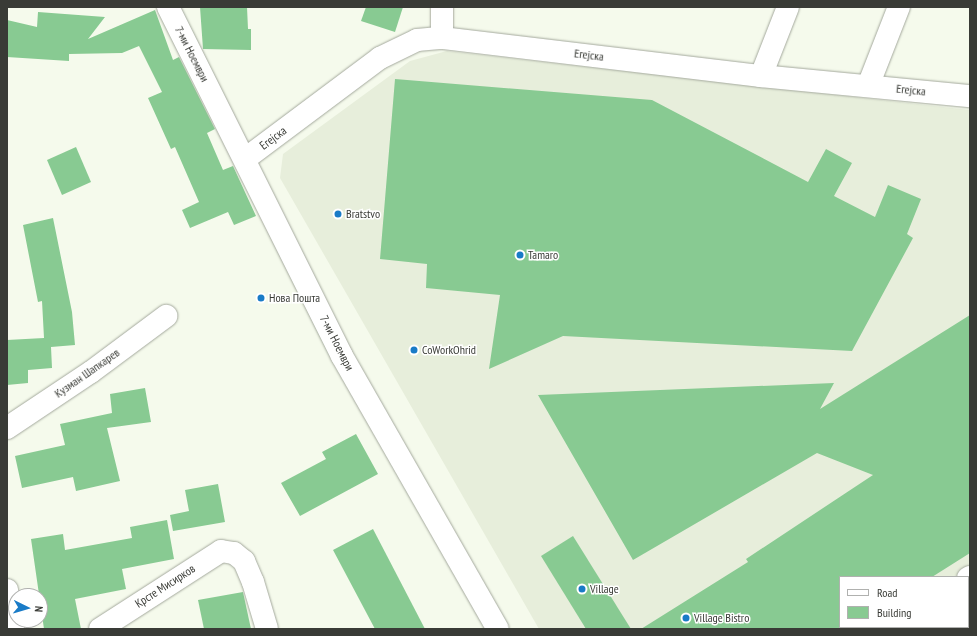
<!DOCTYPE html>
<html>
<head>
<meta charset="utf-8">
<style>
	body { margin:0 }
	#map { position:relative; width:977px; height:636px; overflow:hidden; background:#f5faec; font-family:"PT Sans Narrow",sans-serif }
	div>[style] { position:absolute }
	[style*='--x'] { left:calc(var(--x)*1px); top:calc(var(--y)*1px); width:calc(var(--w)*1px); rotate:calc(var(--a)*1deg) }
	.built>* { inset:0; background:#e7eedb }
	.building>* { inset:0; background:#88ca92 }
	.roads { filter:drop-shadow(0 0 1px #a4a99d) drop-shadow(0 0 1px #a4a99d) }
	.minor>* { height:22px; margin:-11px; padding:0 11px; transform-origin:11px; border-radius:11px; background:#fff }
	.dots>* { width:11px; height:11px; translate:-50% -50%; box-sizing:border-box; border:2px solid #fff; border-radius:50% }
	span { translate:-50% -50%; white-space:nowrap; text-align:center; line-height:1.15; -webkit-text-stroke:3px #fff; paint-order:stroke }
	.street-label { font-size:12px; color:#393b36 }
	.poi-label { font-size:12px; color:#393b36 }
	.left { translate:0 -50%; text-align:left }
	.frame { position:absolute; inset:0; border:8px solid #393b36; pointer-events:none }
	.legend { position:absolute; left:839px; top:576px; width:130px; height:52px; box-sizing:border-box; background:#fff; border:1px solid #b0b1af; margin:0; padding:5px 7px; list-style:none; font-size:12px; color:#393b36 }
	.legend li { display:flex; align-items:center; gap:8px; height:20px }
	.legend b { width:20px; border:1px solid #b0b1af }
	.north { position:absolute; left:8px; top:588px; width:40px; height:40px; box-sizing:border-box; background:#fff; border:1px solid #b0b1af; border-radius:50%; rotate:95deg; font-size:11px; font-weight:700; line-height:16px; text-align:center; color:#393b36 }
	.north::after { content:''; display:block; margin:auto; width:14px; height:18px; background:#197bc7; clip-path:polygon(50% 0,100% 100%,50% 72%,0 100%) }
</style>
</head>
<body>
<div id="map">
	<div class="built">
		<i style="clip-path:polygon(evenodd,447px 51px,970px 110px,970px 629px,539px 629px,280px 178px,283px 154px,410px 61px,447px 51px,840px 577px,968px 577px,968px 627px,840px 627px,840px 577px)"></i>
	</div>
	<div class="building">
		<i style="clip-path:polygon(200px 7px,247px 7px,248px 29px,251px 29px,251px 50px,203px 49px)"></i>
		<i style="clip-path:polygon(366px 7px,403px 7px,395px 32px,361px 21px)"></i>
		<i style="clip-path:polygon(155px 10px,173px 60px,179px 57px,215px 129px,207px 133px,223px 170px,233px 166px,256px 216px,234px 225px,228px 212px,190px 228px,182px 210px,199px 202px,175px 147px,171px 149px,148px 98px,162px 92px,139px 46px,122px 53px,69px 54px,69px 61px,7px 57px,7px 20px,37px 27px,38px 12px,105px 17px,88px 39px)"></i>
		<i style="clip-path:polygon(395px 79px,652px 100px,808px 182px,826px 149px,852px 163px,834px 196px,875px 217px,888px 185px,921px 199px,907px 234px,913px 238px,852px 351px,563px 336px,489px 369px,500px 295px,426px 288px,427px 264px,380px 259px)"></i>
		<i style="clip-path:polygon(76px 147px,91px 182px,62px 195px,47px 160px)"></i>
		<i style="clip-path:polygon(53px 218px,72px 312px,75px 345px,51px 347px,52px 368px,28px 370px,28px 383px,7px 385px,7px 340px,44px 338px,42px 301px,38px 302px,23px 225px)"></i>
		<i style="clip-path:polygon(970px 315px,970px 553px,932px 577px,840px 577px,840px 629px,641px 629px,748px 562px,746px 559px,873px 475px,817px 453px,633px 560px,538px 395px,834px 383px,820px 409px)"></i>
		<i style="clip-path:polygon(145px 388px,151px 422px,107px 428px,120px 481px,76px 491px,73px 477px,22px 488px,15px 456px,65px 445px,60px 424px,112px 413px,110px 394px)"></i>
		<i style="clip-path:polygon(356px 434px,378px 474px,300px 516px,281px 483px,326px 459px,322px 452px)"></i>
		<i style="clip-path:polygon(218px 484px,225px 522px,173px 531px,170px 515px,189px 511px,185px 490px)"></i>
		<i style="clip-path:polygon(167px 520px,174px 559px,122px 569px,126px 589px,75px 599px,81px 629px,44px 629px,31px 539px,63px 534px,65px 550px,132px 538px,130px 527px)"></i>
		<i style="clip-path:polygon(373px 529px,425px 629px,375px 629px,333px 550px)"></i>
		<i style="clip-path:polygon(573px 536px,631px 629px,586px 629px,541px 556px)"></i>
		<i style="clip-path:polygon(243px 592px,251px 629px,204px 629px,198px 600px)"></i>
	</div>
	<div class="roads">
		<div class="minor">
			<i style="--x:168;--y:7;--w:390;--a:63.5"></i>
			<i style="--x:342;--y:356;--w:314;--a:60.3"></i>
			<i style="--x:442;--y:38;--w:31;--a:-90"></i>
			<i style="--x:761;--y:76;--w:74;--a:-68.6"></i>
			<i style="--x:868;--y:86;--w:85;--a:-68.6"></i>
			<i style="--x:245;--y:159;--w:169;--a:-36.8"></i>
			<i style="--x:380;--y:58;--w:41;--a:-25.9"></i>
			<i style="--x:417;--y:40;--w:25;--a:-5"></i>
			<i style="--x:442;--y:38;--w:321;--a:6.8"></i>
			<i style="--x:761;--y:76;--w:210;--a:5.5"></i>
			<i style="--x:7;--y:428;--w:101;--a:-33.7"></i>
			<i style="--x:91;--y:372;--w:94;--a:-36.7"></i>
			<i style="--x:968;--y:578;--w:2;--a:-27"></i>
			<i style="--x:7;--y:590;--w:39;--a:81"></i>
			<i style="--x:100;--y:629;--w:144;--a:-32.8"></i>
			<i style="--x:221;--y:551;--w:13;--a:9"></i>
			<i style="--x:234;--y:553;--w:13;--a:39"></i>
			<i style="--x:244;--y:561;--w:23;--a:67"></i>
			<i style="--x:253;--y:582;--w:49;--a:73.4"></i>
			<i style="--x:886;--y:629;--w:4;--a:-34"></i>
		</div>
	</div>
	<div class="dots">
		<i style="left:338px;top:214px;background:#197bc7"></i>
		<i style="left:520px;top:255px;background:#197bc7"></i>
		<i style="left:261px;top:298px;background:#197bc7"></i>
		<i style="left:414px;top:350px;background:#197bc7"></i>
		<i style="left:582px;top:589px;background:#197bc7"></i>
		<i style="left:686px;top:618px;background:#197bc7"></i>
	</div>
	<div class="street-label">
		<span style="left:192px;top:54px;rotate:63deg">7-ми Ноември</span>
		<span style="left:589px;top:55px;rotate:7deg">Егејска</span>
		<span style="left:911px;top:90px;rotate:6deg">Егејска</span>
		<span style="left:273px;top:138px;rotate:-37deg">Егејска</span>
		<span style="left:337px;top:343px;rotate:63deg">7-ми Ноември</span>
		<span style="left:87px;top:373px;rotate:-35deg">Кузман Шапкарев</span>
		<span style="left:165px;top:586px;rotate:-33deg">Крсте Мисирков</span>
	</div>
	<div class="poi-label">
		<span class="left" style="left:346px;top:214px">Bratstvo</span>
		<span class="left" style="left:528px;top:255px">Tamaro</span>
		<span class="left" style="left:269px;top:298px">Нова Пошта</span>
		<span class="left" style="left:422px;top:350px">CoWorkOhrid</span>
		<span class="left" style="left:590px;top:589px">Village</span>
		<span class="left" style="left:694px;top:618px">Village Bistro</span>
	</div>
	<div class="frame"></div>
	<ul class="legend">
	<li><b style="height:5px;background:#fff"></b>Road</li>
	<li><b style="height:11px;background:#88ca92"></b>Building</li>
	</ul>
	<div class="north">N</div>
</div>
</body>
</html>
